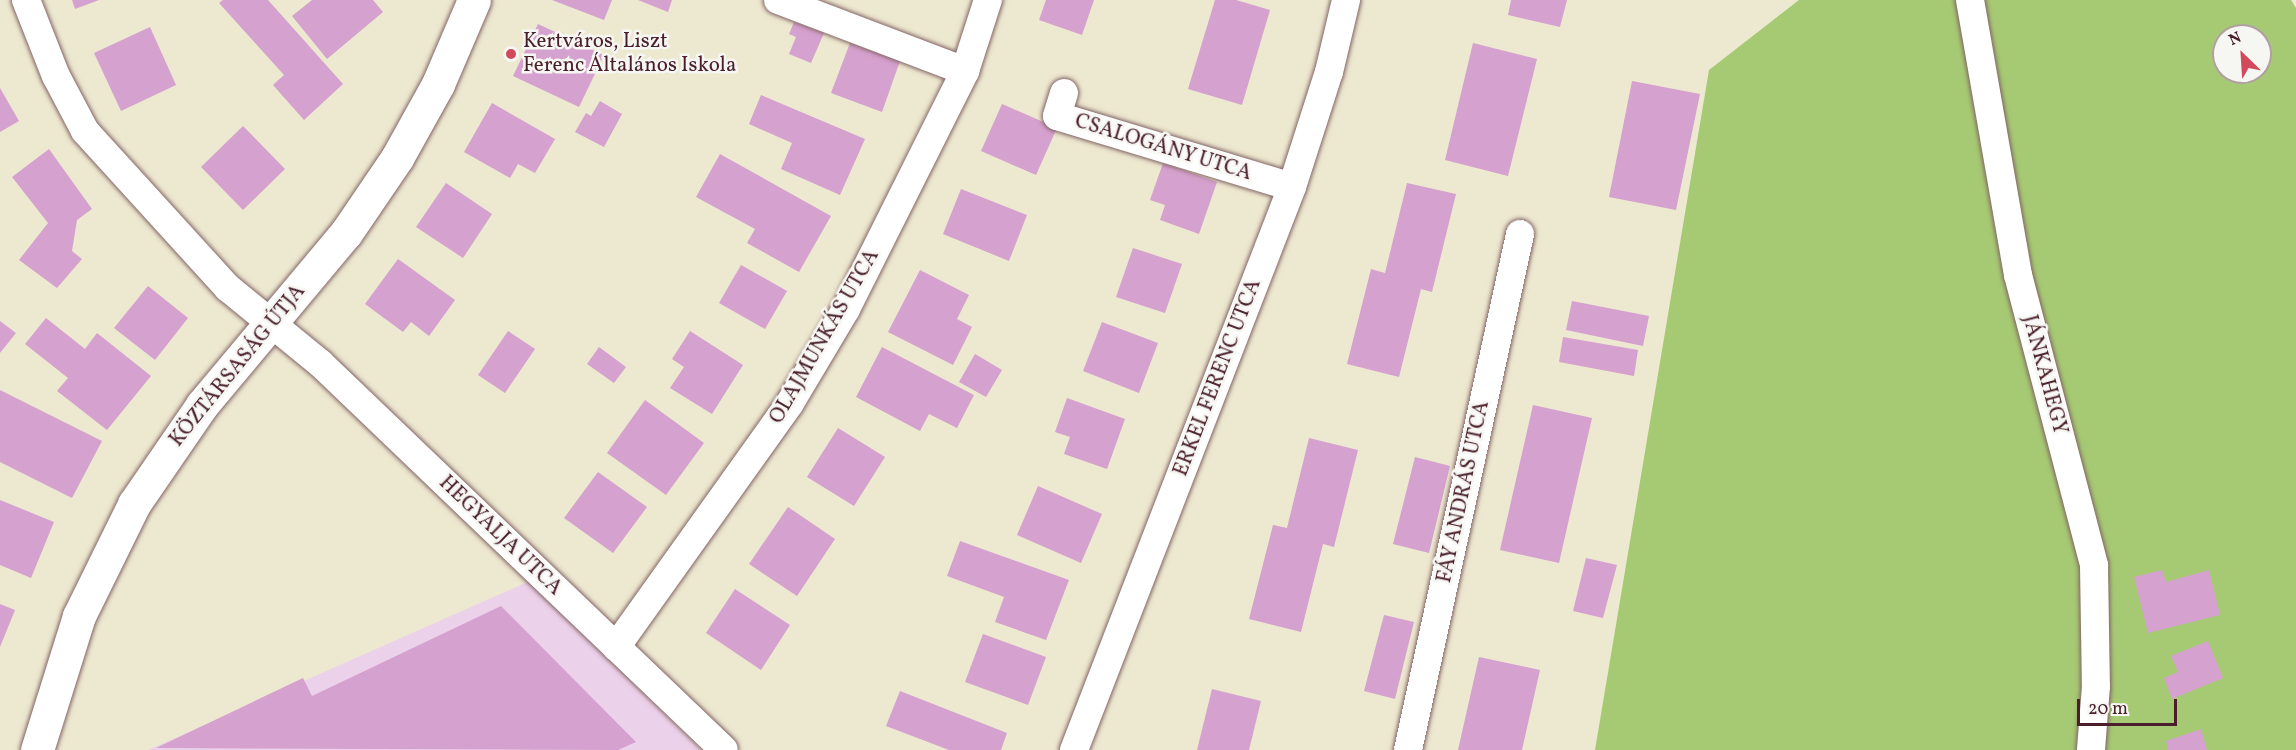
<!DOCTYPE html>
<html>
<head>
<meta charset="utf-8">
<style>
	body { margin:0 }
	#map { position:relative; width:2296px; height:750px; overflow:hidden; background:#ede8d0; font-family:Vollkorn,serif }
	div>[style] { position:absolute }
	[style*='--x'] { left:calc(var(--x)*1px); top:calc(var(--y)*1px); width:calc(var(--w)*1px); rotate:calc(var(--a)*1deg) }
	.built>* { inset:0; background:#ecd1ea }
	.green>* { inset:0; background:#a6ca73 }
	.building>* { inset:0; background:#d5a1ce }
	.roads { filter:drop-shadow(0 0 2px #836565) drop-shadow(0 0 2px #836565) }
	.minor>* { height:28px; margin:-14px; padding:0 14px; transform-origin:14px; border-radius:14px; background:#fff }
	.tertiary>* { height:33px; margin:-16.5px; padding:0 16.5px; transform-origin:16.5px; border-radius:16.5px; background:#fff }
	.dots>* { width:16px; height:16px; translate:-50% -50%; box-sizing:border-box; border:3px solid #f6f6f2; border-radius:50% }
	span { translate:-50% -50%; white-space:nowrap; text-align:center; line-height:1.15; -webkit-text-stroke:5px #f6f6f2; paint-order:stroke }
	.poi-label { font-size:21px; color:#4a1f2b }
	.left { translate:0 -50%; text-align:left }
	.street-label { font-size:21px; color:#4a1f2b }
	.north { position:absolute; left:2212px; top:24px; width:60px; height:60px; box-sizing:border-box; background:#f6f6f2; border:2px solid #b1a0a2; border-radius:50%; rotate:335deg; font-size:16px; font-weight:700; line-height:24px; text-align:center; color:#4a1f2b }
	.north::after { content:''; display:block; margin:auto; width:21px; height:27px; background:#d1495b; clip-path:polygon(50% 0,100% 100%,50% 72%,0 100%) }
	.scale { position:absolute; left:2077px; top:699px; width:100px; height:27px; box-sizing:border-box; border:3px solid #4a1f2b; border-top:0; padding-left:8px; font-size:18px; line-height:21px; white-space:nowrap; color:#4a1f2b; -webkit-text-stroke:4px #f6f6f2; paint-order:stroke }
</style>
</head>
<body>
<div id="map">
	<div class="built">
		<i style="clip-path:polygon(530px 581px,701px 750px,148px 750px)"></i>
	</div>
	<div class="green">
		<i style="clip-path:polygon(evenodd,1799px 0,2291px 0,2296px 8px,2296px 750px,1595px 750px,1709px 70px,1799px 0,2224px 36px,2260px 36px,2260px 72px,2224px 72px,2224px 36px)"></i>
	</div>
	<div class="building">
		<i style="clip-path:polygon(72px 0,99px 0,75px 9px)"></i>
		<i style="clip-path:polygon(223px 0,268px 0,343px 84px,304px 120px,273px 85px,284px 75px,219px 3px)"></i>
		<i style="clip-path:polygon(312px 0,373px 0,383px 12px,327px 59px,292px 16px)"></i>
		<i style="clip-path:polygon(552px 0,612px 0,604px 20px)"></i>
		<i style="clip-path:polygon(638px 0,672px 0,668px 12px)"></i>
		<i style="clip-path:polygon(1046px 0,1094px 0,1082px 35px,1039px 20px)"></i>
		<i style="clip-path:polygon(1215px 0,1236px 0,1270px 10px,1242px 105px,1188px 89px)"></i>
		<i style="clip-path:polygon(1511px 0,1567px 0,1560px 27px,1508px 15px)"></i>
		<i style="clip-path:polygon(794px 22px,824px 33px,811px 63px,789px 54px,796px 37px,789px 34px)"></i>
		<i style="clip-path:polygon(538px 24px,604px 55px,579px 107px,513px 76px)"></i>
		<i style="clip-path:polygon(150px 27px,176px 85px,121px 111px,94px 53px)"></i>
		<i style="clip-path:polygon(850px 43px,900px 61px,882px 112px,831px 93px)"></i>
		<i style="clip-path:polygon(1473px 43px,1537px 59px,1508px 176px,1445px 160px)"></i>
		<i style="clip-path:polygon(1632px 81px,1700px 94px,1676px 210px,1609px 197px)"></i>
		<i style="clip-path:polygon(0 88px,19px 121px,0 132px)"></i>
		<i style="clip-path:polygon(761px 95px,865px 139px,840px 195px,781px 169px,792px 143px,749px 124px)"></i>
		<i style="clip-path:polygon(600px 101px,622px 114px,604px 147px,575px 132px,586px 113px,591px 116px)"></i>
		<i style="clip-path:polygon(492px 103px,555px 139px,535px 173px,518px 164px,510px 178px,464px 152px)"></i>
		<i style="clip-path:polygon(1002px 104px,1057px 128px,1036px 175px,981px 151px)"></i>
		<i style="clip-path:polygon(243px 126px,285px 169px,243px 210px,201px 167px)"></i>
		<i style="clip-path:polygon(49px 149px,92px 209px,77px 220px,72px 251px,82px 259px,57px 288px,19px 260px,48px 223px,12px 177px)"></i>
		<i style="clip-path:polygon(720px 154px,831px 216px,799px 272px,747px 243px,755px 229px,696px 197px)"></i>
		<i style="clip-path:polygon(1163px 163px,1217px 182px,1199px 234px,1160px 220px,1165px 205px,1150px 200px)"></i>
		<i style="clip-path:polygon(446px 183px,492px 214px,463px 258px,416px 227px)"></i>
		<i style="clip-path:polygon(1407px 183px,1456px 194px,1432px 292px,1421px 289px,1399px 377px,1347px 364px,1371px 269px,1385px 273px)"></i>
		<i style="clip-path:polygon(961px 189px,1027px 215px,1009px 261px,943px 234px)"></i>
		<i style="clip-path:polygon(1133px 248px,1182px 264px,1165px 313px,1116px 297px)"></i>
		<i style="clip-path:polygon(398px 259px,455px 300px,429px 336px,411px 322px,403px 332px,365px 304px)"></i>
		<i style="clip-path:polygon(741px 265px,787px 291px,765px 329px,719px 303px)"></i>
		<i style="clip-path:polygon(920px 270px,969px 295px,957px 319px,972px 327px,953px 365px,888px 332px)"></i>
		<i style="clip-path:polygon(148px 286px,188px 318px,155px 360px,114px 328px)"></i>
		<i style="clip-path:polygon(1572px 301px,1649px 316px,1643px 346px,1566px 330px)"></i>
		<i style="clip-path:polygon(46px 318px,85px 349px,97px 333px,151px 376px,107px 430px,57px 391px,68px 378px,25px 344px)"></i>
		<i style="clip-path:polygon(0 321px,16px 333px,0 353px)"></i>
		<i style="clip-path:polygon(1102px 322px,1158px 343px,1139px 393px,1083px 371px)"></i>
		<i style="clip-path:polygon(508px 331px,535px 349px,505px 393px,478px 375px)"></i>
		<i style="clip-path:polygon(690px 331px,743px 365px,712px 414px,670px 388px,684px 367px,672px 359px)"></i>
		<i style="clip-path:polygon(1563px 337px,1638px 350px,1634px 376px,1559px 362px)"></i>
		<i style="clip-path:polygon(599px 347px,626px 367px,614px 383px,587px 364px)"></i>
		<i style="clip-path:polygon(882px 347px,974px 395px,957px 428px,929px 414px,920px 431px,856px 397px)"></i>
		<i style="clip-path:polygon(975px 354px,1002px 370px,986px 397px,959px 382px)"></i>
		<i style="clip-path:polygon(0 390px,102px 441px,72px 498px,0 462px)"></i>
		<i style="clip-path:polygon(1067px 398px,1125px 419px,1107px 469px,1064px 454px,1070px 437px,1055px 432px)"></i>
		<i style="clip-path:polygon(645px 400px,704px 443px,666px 495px,607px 453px)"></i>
		<i style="clip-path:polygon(1533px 405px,1592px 418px,1559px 563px,1500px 550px)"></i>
		<i style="clip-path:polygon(838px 428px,885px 457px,854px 506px,807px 477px)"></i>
		<i style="clip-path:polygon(1309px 438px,1358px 450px,1334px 547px,1323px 544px,1301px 632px,1249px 619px,1273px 525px,1287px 528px)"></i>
		<i style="clip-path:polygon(1415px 457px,1450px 466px,1429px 553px,1393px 544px)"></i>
		<i style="clip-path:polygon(598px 472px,647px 507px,613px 553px,564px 518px)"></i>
		<i style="clip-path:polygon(1038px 486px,1102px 514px,1081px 563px,1017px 535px)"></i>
		<i style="clip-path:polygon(0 500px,54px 522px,31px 578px,0 565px)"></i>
		<i style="clip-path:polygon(788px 507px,835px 539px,797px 596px,749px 564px)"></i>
		<i style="clip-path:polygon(960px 541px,1069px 580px,1046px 640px,995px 622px,1004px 597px,947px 576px)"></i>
		<i style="clip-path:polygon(1586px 558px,1617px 565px,1603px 618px,1573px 611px)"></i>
		<i style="clip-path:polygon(2162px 570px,2166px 582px,2209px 570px,2220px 615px,2148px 633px,2134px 577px)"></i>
		<i style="clip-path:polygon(735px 589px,790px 625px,761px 670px,706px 633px)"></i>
		<i style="clip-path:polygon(0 604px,15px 610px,0 647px)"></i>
		<i style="clip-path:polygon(501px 606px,636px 742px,618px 750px,156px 748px,303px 678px,312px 696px)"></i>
		<i style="clip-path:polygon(1384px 615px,1414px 622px,1395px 699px,1364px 691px)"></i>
		<i style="clip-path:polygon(983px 634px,1046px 657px,1028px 705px,965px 682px)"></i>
		<i style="clip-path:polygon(2208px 641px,2223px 678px,2172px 699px,2164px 678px,2178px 672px,2171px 656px)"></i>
		<i style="clip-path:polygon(1479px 657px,1540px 670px,1522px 750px,1458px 750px)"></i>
		<i style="clip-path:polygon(1212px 689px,1261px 701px,1249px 750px,1197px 750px)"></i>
		<i style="clip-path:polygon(900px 691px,1007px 733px,1001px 750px,949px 750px,886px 726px)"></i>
		<i style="clip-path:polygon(2201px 729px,2207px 750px,2168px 750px,2166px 741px)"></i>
	</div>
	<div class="roads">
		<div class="minor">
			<i style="--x:26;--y:0;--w:82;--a:68.5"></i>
			<i style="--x:56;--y:76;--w:62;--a:62.2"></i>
			<i style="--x:85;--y:131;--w:212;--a:47.7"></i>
			<i style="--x:228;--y:288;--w:119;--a:39.2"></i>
			<i style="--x:320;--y:363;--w:559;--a:43.77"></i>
			<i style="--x:778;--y:0;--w:200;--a:20.8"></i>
			<i style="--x:1970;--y:0;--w:279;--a:80.1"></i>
			<i style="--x:2018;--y:275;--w:300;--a:75.3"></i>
			<i style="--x:2094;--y:565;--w:121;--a:89.1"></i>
			<i style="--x:2096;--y:686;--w:64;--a:94.5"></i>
			<i style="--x:1064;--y:93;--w:24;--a:107"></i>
			<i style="--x:1057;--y:116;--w:245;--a:16.8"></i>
			<i style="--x:616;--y:647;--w:300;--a:-54.5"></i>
			<i style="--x:790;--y:403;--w:109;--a:-59.2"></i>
			<i style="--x:846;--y:309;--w:266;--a:-63.4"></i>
			<i style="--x:965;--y:71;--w:75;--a:-72.1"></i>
			<i style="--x:1074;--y:750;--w:604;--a:-68.83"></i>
			<i style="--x:1292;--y:187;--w:121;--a:-72.2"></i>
			<i style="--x:1329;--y:72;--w:74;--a:-76.7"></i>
			<i style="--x:1408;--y:750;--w:528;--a:-77.75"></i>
		</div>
		<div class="tertiary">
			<i style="--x:37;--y:750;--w:140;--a:-72.6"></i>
			<i style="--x:79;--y:616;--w:125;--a:-63.8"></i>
			<i style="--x:134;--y:504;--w:120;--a:-55.5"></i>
			<i style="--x:202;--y:405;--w:224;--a:-50.1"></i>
			<i style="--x:346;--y:233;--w:91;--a:-55.8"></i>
			<i style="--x:397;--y:158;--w:85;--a:-61"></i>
			<i style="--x:438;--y:84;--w:91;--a:-66.8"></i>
		</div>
	</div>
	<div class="dots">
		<i style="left:511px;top:54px;background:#d1495b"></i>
	</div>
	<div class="poi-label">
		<span class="left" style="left:523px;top:54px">Kertváros, Liszt<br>Ferenc Általános Iskola</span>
	</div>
	<div class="street-label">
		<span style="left:1163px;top:148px;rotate:17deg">CSALOGÁNY UTCA</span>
		<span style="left:825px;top:337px;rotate:-60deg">OLAJMUNKÁS UTCA</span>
		<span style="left:238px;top:366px;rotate:-51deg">KÖZTÁRSASÁG ÚTJA</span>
		<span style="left:2044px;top:375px;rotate:75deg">JÁNKAHEGY</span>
		<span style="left:1218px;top:378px;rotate:-69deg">ERKEL FERENC UTCA</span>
		<span style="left:1464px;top:492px;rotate:-78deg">FÁY ANDRÁS UTCA</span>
		<span style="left:500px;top:536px;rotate:44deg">HEGYALJA UTCA</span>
	</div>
	<div class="north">N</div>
	<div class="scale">20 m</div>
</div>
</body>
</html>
